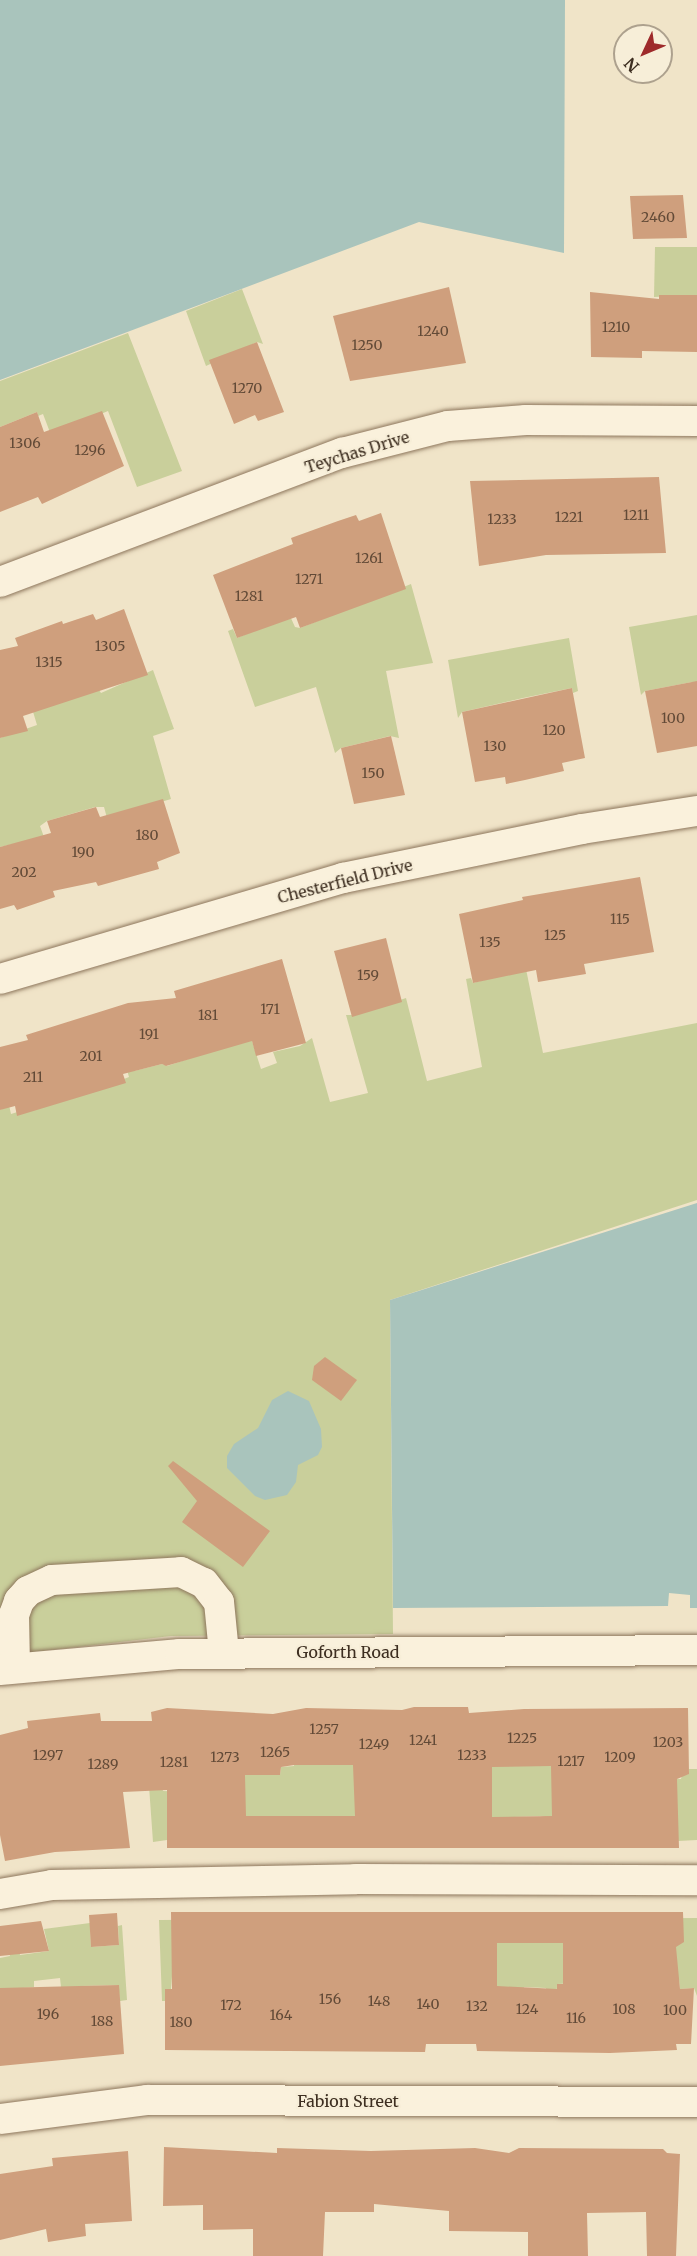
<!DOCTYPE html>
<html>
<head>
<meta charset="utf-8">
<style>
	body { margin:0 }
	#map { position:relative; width:697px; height:2256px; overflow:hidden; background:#f0e4c8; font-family:Merriweather,serif }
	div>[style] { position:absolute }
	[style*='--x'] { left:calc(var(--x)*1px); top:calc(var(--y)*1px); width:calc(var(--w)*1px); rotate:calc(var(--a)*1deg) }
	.green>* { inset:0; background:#c9cf9b }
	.water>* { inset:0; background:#a9c4bc }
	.building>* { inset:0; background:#cf9f7d }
	.roads { filter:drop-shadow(0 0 2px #8d765c) drop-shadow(0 0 2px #8d765c) }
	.minor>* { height:30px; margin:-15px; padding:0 15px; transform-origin:15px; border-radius:15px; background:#faf1dc }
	span { translate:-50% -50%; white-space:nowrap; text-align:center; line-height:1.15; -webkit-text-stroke:4.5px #f7eed8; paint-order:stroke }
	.number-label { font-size:14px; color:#624a37 }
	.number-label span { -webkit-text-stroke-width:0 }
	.street-label { font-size:16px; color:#3d2e20 }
	.north { position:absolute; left:613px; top:24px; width:60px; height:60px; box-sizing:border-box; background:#f7eed8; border:2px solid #ada18e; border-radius:50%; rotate:226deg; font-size:16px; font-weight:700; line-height:24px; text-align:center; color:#3d2e20 }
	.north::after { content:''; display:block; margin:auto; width:21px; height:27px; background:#9e2a2b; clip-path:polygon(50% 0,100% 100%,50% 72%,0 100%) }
</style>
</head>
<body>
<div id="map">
	<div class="green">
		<i style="clip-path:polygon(655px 247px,697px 247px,697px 295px,654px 297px)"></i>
		<i style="clip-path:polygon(242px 289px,263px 344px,257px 342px,206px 366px,186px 311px)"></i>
		<i style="clip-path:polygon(128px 333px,182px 471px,137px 487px,108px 411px,51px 435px,43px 414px,38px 416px,37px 412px,0 427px,0 381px)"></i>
		<i style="clip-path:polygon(411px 584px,433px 663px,386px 671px,399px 738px,390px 736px,341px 748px,335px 753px,316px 687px,255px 707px,228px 631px,233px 629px,237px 638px,290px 616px,295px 627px,300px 628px)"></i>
		<i style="clip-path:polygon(697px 615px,697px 685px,692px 682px,645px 691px,641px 695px,629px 627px)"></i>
		<i style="clip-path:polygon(569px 638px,578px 691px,573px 693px,572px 688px,523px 698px,462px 712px,458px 718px,448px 660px)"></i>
		<i style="clip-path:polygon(153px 670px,174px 729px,153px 736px,171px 799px,107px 818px,104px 807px,95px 807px,47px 821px,40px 826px,44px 837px,0 847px,0 738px,37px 725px,31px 705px,99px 690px,101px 693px)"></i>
		<i style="clip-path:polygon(526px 969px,543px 1053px,697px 1023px,697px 1200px,390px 1300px,393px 1634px,171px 1636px,0 1656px,0 1110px,9px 1105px,11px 1114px,124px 1079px,129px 1077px,127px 1070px,133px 1068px,134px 1071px,162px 1064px,167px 1066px,251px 1038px,261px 1069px,277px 1063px,273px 1052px,300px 1046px,312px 1038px,330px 1102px,368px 1093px,346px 1015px,356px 1015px,406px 998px,427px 1081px,482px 1067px,466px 979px,471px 978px,473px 983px)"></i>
		<i style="clip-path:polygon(491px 1725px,539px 1747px,648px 1778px,681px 1779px,682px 1775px,689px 1774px,689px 1769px,697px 1769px,697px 1840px,678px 1841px,540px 1816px,514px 1817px,513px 1840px,167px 1817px,167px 1840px,153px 1842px,145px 1730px,163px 1791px,245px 1794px,244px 1726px,255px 1775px,280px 1775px,281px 1767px,294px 1766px,295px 1737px,305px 1765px,345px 1765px,345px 1740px)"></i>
		<i style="clip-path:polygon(496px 1918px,511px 1943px,540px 1943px,539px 1919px,697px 1918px,697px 1996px,694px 1988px,680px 1989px,679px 1979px,557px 1984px,556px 2026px,547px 2040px,546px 1988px,524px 1987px,523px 1994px,198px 1975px,172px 1976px,171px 1989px,165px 1989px,165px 2001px,162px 2001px,159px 1920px)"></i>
		<i style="clip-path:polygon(90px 1923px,91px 1947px,119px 1945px,118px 1926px,122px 1925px,127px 2000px,120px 2001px,118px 1985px,81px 1986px,81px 1996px,66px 2032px,60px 1978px,34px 1981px,34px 1987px,0 1990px,0 1958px,10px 1956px,5px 1933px,17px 1930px,20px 1955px,49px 1951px,44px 1929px)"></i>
	</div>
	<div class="water">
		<i style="clip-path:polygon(0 0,565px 0,564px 253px,419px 222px,0 380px)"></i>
		<i style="clip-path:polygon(697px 1203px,697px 1608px,690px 1608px,690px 1595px,669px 1593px,668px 1606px,393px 1608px,390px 1300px)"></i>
		<i style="clip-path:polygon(288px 1391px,309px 1401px,321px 1429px,322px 1447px,318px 1455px,298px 1465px,296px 1482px,287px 1495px,265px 1500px,255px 1496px,227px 1468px,227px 1456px,234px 1444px,258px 1428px,272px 1400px)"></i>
	</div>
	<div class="building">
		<i style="clip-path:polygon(683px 195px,687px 238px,633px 239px,630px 196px)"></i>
		<i style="clip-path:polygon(449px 287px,466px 363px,350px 381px,333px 316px)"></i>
		<i style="clip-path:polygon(590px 292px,659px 299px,659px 295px,697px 295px,697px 352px,642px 351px,642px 358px,591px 357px)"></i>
		<i style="clip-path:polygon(257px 342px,284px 412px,258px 421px,255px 415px,234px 424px,209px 360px)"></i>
		<i style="clip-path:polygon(102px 411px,124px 466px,42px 504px,38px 497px,0 512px,0 427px,37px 412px,44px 432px)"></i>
		<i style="clip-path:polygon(659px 477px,666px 553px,546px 555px,479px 566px,470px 481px)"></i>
		<i style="clip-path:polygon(381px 513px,406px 589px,300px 628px,296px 617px,237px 638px,213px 575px,293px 544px,291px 538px,338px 521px,356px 515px,359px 521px)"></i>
		<i style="clip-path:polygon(124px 609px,148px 675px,23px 716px,28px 731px,0 738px,0 650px,18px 646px,15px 638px,62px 621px,63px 624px,93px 614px,96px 620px)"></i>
		<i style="clip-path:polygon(697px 681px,697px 746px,657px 753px,645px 691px)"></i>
		<i style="clip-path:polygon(572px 688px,585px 758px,562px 763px,564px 771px,525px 780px,506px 784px,505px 777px,475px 782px,462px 712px)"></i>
		<i style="clip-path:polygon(391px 736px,405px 795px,354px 804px,341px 748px)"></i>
		<i style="clip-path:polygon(163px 799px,180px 853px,157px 862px,159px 869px,98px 886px,96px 882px,53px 891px,55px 897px,17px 910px,14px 905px,0 909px,0 847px,51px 833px,47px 821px,96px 807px,100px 817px)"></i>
		<i style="clip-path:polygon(640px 877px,654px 952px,584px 964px,586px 974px,538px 982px,536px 970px,473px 983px,459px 914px,523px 900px,522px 897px)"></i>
		<i style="clip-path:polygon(386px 938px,402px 1002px,352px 1017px,334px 951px)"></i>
		<i style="clip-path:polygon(282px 959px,306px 1043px,256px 1056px,252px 1041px,166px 1066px,162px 1064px,123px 1074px,126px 1083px,17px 1116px,15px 1106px,0 1110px,0 1047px,28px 1040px,26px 1035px,128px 1003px,176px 998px,174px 991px)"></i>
		<i style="clip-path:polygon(325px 1357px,357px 1380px,341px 1401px,312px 1380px,314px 1366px)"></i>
		<i style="clip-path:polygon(173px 1461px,270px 1531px,243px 1567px,182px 1522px,197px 1501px,168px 1466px)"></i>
		<i style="clip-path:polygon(evenodd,414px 1707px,468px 1707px,469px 1713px,524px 1709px,688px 1708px,689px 1774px,677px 1779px,679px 1848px,167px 1848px,167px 1790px,123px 1792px,130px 1848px,55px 1852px,5px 1861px,0 1835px,0 1735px,28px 1728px,27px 1721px,100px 1713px,101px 1721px,152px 1721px,151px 1712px,167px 1708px,273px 1714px,306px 1708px,402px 1710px,414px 1707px,294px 1765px,353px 1765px,355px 1816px,246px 1816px,245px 1775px,280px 1775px,281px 1767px,294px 1765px,414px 1707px,551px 1766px,552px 1816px,492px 1817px,492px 1767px,551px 1766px)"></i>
		<i style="clip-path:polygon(evenodd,171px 1912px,683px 1912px,684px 1942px,676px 1947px,680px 1989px,694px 1988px,691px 2044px,676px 2044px,677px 2050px,610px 2053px,477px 2051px,476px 2044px,426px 2044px,425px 2052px,165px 2050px,165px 1989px,172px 1989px,171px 1912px,497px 1943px,563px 1943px,563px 1984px,557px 1984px,557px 1989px,497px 1986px,497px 1943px)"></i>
		<i style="clip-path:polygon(117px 1913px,119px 1945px,91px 1947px,89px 1915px)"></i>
		<i style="clip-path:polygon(41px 1921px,49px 1951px,0 1956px,0 1926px)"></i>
		<i style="clip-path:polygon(119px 1985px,124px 2054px,0 2066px,0 1988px)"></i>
		<i style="clip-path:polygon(164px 2147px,277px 2153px,277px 2148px,371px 2151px,475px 2148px,509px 2153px,519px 2148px,663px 2149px,667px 2153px,680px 2154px,676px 2256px,647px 2256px,646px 2212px,587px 2213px,588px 2256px,528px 2256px,528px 2232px,449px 2231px,449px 2211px,374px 2204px,374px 2212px,325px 2212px,323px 2256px,253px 2256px,253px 2229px,203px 2230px,203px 2205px,163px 2206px)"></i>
		<i style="clip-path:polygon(128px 2151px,132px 2221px,85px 2224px,86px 2236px,48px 2242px,46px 2229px,0 2240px,0 2174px,53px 2166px,52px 2158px)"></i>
	</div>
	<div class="roads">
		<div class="minor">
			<i style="--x:0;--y:582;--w:366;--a:-20.7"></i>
			<i style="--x:342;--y:453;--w:109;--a:-14.3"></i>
			<i style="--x:448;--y:426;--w:78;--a:-4.4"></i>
			<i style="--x:526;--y:420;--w:171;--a:0.3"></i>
			<i style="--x:0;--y:979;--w:358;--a:-16.4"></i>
			<i style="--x:343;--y:878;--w:244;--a:-11.6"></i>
			<i style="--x:582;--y:829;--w:116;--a:-8.9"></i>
			<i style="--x:15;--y:1666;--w:51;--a:-91.1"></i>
			<i style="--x:14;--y:1615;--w:15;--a:-70"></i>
			<i style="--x:19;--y:1601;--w:13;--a:-48"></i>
			<i style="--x:28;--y:1591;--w:26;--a:-25"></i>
			<i style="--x:52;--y:1580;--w:129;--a:-3.5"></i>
			<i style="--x:181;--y:1572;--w:25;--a:26"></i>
			<i style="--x:204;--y:1583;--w:24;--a:52"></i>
			<i style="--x:219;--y:1602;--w:51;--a:84.4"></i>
			<i style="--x:0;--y:1670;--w:181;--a:-5.1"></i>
			<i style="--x:180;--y:1654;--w:517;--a:-0.44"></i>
			<i style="--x:0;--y:1894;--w:53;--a:-9.8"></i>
			<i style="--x:52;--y:1885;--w:304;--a:-1.1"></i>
			<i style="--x:356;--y:1879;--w:341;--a:0.2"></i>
			<i style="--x:0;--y:2119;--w:148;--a:-7.4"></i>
			<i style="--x:147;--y:2100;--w:550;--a:0.21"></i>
		</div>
	</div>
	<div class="number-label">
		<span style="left:658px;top:217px">2460</span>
		<span style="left:616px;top:327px">1210</span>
		<span style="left:433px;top:331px">1240</span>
		<span style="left:367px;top:345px">1250</span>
		<span style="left:247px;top:388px">1270</span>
		<span style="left:25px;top:443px">1306</span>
		<span style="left:90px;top:450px">1296</span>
		<span style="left:636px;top:515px">1211</span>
		<span style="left:569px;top:517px">1221</span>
		<span style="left:502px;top:519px">1233</span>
		<span style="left:369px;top:558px">1261</span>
		<span style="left:309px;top:579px">1271</span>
		<span style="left:249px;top:596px">1281</span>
		<span style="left:110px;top:646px">1305</span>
		<span style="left:49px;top:662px">1315</span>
		<span style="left:673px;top:718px">100</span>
		<span style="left:554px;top:730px">120</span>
		<span style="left:495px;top:746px">130</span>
		<span style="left:373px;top:773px">150</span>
		<span style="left:147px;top:835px">180</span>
		<span style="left:83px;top:852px">190</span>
		<span style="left:24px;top:872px">202</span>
		<span style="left:620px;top:919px">115</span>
		<span style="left:555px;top:935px">125</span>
		<span style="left:490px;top:942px">135</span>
		<span style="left:368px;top:975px">159</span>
		<span style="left:270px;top:1009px">171</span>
		<span style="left:208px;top:1015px">181</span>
		<span style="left:149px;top:1034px">191</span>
		<span style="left:91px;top:1056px">201</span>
		<span style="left:33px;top:1077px">211</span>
		<span style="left:324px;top:1729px">1257</span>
		<span style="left:522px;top:1738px">1225</span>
		<span style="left:423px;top:1740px">1241</span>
		<span style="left:668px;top:1742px">1203</span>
		<span style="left:374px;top:1744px">1249</span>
		<span style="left:275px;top:1752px">1265</span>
		<span style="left:48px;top:1755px">1297</span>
		<span style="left:472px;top:1755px">1233</span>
		<span style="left:225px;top:1757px">1273</span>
		<span style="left:620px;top:1757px">1209</span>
		<span style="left:571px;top:1761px">1217</span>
		<span style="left:174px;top:1762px">1281</span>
		<span style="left:103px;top:1764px">1289</span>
		<span style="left:330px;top:1999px">156</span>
		<span style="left:379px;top:2001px">148</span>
		<span style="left:428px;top:2004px">140</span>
		<span style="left:231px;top:2005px">172</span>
		<span style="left:477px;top:2006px">132</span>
		<span style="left:527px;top:2009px">124</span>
		<span style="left:624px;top:2009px">108</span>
		<span style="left:675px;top:2010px">100</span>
		<span style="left:48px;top:2014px">196</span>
		<span style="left:281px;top:2015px">164</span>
		<span style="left:576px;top:2018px">116</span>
		<span style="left:102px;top:2021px">188</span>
		<span style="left:181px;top:2022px">180</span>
	</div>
	<div class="street-label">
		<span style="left:357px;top:452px;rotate:-17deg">Teychas Drive</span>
		<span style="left:345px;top:881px;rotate:-14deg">Chesterfield Drive</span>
		<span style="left:348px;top:1652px">Goforth Road</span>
		<span style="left:348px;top:2101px">Fabion Street</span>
	</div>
	<div class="north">N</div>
</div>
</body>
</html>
